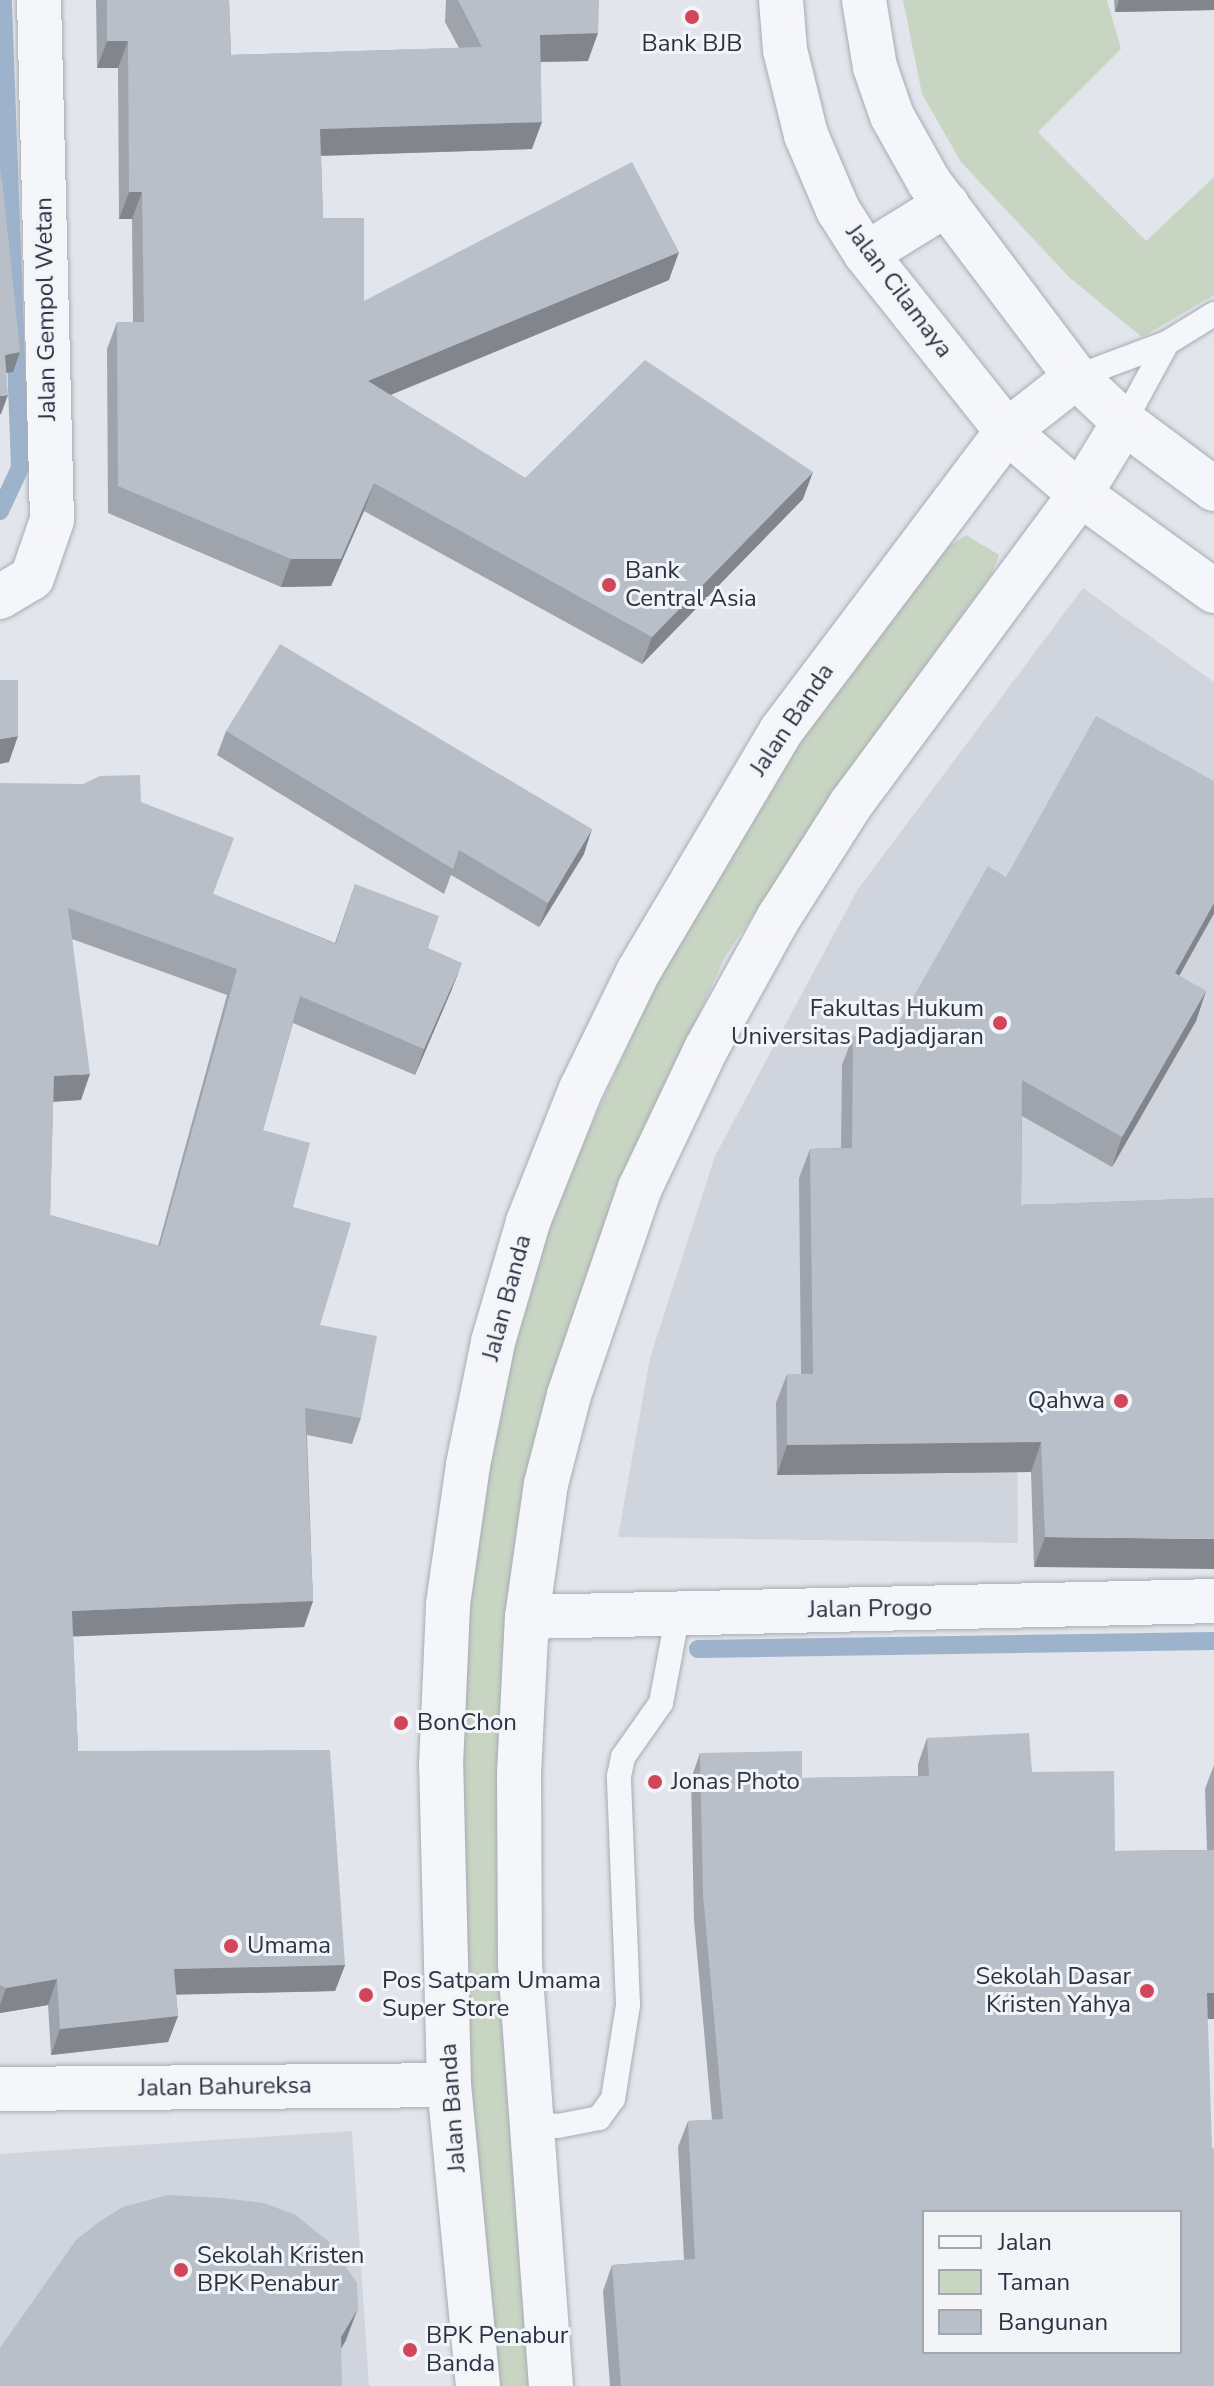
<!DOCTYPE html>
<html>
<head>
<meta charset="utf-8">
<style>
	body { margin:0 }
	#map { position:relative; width:1214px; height:2386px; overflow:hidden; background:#e2e5eb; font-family:"Nunito Sans",sans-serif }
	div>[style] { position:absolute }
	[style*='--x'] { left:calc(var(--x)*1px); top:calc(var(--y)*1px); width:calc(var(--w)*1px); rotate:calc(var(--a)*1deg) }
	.built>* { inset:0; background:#d0d4dd }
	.green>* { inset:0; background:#c8d5c3 }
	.stream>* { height:18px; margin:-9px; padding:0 9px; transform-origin:9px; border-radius:9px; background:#9db3cb }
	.roads { filter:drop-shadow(0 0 2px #a7acb5) drop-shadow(0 0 2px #a7acb5) }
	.service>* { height:24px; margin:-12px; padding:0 12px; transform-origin:12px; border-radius:12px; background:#f5f6f9 }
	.minor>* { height:44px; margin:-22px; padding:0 22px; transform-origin:22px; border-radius:22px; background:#f5f6f9 }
	.tertiary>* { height:44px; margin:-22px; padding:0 22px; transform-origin:22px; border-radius:22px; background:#f5f6f9 }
	.wall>* { inset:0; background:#9fa4ac }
	.shaded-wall>* { inset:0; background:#82868c }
	.building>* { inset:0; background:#b9bfc8 }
	.dots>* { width:22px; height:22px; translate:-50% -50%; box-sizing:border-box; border:4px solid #f2f4f8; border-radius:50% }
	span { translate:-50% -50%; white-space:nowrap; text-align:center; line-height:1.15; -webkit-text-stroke:6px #f2f4f8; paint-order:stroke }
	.poi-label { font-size:24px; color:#2a3343 }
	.left { translate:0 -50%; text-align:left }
	.right { translate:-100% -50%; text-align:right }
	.street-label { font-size:24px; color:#2a3343 }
	.legend { position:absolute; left:922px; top:2210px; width:260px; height:144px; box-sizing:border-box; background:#f2f4f8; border:2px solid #a2a7b0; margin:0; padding:10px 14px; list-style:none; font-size:24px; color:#2a3343 }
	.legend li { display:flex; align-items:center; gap:16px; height:40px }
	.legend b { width:40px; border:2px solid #a2a7b0 }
</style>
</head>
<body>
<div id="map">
	<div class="built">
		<i style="clip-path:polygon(1083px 588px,1214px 682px,1214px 1202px,1016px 1210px,1018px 1543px,618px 1537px,650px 1358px,715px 1156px,858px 889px)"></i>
		<i style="clip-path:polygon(352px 2131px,369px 2386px,0 2386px,0 2154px)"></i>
	</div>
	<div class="green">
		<i style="clip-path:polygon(903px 0,1107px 0,1121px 49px,1038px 132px,1146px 241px,1214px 177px,1214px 295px,1142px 337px,1070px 278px,961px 162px,922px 94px)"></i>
		<i style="clip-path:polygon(966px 535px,999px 555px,992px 574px,863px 751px,725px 957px,628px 1170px,530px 1478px,535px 2386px,490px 2386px,463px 2057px,463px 1636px,481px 1473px,526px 1289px,578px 1155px,678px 935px,804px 736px,948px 547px)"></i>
	</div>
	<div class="stream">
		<i style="--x:0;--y:511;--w:47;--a:-65.1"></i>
		<i style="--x:20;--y:468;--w:468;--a:-92.1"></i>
		<i style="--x:698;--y:1649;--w:516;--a:-0.89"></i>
	</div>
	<div class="roads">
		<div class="service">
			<i style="--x:1076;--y:377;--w:97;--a:-20.5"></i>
			<i style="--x:1167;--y:343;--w:55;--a:-31.7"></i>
			<i style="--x:1124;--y:422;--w:90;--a:-61.4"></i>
			<i style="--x:529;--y:2123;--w:29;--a:6"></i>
			<i style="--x:558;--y:2126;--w:42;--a:-11"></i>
			<i style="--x:599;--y:2118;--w:24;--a:-54"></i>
			<i style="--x:613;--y:2099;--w:95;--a:-80.9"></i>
			<i style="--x:628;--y:2005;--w:229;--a:-92.3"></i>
			<i style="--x:619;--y:1776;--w:19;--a:-78"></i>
			<i style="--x:623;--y:1757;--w:66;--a:-54.9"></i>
			<i style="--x:661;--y:1703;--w:92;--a:-79.3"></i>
		</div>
		<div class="minor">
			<i style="--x:0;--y:597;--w:37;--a:-31"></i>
			<i style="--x:32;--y:578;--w:61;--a:-71"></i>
			<i style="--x:52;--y:520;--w:520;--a:-91.43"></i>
			<i style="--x:527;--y:1617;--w:687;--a:-1.33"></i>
		</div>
		<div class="tertiary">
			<i style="--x:781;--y:0;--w:50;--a:85.4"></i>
			<i style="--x:785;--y:50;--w:88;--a:76.1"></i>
			<i style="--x:806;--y:135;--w:82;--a:66.9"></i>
			<i style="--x:838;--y:210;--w:52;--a:57.5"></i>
			<i style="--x:866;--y:254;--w:226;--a:51.5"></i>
			<i style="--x:1007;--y:431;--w:96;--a:40.8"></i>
			<i style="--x:1080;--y:494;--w:165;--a:35.9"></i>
			<i style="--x:864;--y:0;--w:68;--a:80.7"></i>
			<i style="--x:875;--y:67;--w:52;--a:70.9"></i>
			<i style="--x:892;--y:116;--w:76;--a:60.7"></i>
			<i style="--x:929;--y:182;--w:244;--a:53"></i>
			<i style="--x:1076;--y:377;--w:66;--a:43.2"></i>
			<i style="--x:1124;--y:422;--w:112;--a:36.7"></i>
			<i style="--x:866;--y:254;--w:95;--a:-31.7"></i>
			<i style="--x:0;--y:2089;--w:449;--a:-0.5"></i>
			<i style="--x:478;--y:2386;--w:302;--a:-95.5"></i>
			<i style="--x:449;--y:2085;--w:319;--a:-91.4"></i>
			<i style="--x:441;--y:1766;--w:162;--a:-87.5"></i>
			<i style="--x:448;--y:1604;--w:140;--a:-81.8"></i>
			<i style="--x:468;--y:1465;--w:126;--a:-78.5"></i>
			<i style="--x:493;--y:1342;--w:125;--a:-73.7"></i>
			<i style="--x:528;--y:1222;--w:143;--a:-68.3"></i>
			<i style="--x:581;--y:1089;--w:130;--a:-64"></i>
			<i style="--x:638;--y:972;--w:280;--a:-59.3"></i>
			<i style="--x:781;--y:731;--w:376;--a:-53"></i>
			<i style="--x:1007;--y:431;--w:88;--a:-38"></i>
			<i style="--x:551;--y:2386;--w:423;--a:-94.2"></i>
			<i style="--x:520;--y:1964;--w:190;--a:-90.3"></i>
			<i style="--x:519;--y:1774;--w:157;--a:-87.1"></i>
			<i style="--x:527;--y:1617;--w:134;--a:-81.9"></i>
			<i style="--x:546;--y:1484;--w:92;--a:-75.5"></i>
			<i style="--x:569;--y:1395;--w:219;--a:-71.1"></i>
			<i style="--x:640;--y:1188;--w:154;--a:-64.6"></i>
			<i style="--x:706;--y:1049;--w:151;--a:-61.1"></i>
			<i style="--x:779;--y:917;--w:134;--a:-57.5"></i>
			<i style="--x:851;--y:804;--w:385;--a:-53.5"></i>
			<i style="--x:1080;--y:494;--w:84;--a:-58.6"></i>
		</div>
	</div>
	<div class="wall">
		<i style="clip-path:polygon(96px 0,229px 0,231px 55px,459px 48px,445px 22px,446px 0,599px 0,588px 61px,541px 62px,532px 149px,321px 156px,323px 218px,364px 301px,669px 280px,391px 395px,525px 478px,803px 499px,642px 664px,364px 511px,331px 586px,281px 587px,108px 513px,107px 349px,117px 322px,133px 322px,132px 219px,119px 219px,118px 68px,97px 68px)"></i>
		<i style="clip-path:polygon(1114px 0,1214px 0,1214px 10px,1115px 12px)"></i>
		<i style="clip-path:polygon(226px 731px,584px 854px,539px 927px,451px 875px,444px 894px,217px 755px)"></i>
		<i style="clip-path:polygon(1214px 781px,1214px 914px,1179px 976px,1206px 991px,1196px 1021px,1112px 1167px,1022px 1116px,1021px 1205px,1214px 1198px,1034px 1567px,1031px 1472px,777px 1475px,776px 1403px,787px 1374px,801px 1374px,799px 1178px,810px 1149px,841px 1148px,842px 1065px,853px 1036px,891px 1036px,1006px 877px)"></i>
		<i style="clip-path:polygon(evenodd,0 783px,141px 802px,213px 894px,335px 943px,355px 884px,428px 948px,452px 989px,415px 1075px,293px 1023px,263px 1130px,293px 1207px,320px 1325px,361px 1418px,352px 1444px,307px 1435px,313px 1601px,304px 1627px,73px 1636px,78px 1751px,345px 1965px,335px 1991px,176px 1994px,178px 2016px,168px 2042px,51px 2055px,48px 2005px,0 2013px,0 783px,72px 939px,227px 995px,158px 1246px,50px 1215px,53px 1102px,81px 1100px,72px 939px)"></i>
		<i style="clip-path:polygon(927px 1738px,1032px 1772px,1115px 1851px,1207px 1850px,1205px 1789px,1214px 1765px,1214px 2019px,1207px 2019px,1214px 2386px,610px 2386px,603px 2291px,612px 2265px,684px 2260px,678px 2147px,688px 2121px,712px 2120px,694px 1920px,691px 1779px,700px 1753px,802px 1778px,918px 1776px,918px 1764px)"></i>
	</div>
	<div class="shaded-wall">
		<i style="clip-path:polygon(1119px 0,1214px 0,1214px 10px,1115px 12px)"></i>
		<i style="clip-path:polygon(598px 33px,588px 61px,530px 62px,540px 35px)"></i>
		<i style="clip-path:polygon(107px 41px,128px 41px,118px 68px,97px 68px)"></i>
		<i style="clip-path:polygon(542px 122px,532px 149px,310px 156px,320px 129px)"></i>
		<i style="clip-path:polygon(129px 192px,142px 192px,132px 219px,119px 219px)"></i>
		<i style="clip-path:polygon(679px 252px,669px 280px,358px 408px,368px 381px)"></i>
		<i style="clip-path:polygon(20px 352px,13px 372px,0 374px,5px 355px)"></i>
		<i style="clip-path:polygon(8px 395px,1px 414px,0 414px,0 396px)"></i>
		<i style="clip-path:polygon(813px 472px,803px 499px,642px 664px,652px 637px)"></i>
		<i style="clip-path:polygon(374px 483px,364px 511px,331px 586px,281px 587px,291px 559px)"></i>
		<i style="clip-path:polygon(18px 736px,9px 762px,0 764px,0 739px)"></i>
		<i style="clip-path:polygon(592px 829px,584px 854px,539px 927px,548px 903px)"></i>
		<i style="clip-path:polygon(1214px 903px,1214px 913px,1164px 1003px,1175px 973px)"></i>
		<i style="clip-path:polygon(462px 963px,452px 989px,415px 1075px,424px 1049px)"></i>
		<i style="clip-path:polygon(1206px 991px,1196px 1021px,1112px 1167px,1122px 1137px)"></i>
		<i style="clip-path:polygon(90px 1074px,81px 1100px,45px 1102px,54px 1076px)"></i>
		<i style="clip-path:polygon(1041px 1442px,1031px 1472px,777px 1475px,787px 1445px)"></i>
		<i style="clip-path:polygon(1045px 1537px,1214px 1539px,1214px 1569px,1034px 1567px)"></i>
		<i style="clip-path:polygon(313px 1601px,304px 1627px,62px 1637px,72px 1611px)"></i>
		<i style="clip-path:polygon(345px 1965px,335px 1991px,165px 1995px,174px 1969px)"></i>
		<i style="clip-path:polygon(57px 1979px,48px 2005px,0 2013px,0 2005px,6px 1988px)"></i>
		<i style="clip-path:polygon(1207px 1993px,1214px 1993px,1214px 2019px,1197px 2019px)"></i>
		<i style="clip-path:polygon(178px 2016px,168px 2042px,51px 2055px,60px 2029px)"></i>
		<i style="clip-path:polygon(358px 2308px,346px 2340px,330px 2369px,341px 2337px)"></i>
	</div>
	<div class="building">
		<i style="clip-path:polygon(107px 0,229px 0,231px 55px,482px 47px,458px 0,599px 0,598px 33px,540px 35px,542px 122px,320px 129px,323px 218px,364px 218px,364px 301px,632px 162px,679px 252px,368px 381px,525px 478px,645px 360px,813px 472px,652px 637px,374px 483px,341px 559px,291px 559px,118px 486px,117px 322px,144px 322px,142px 192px,129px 192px,128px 41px,107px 41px)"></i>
		<i style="clip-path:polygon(2px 178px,20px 352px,5px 355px,8px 395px,0 396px,0 179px)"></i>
		<i style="clip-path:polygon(280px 644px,592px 829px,548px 903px,459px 850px,453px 869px,226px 731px)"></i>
		<i style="clip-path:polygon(0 680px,18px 680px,18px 736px,0 739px)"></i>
		<i style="clip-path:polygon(1096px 716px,1214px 781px,1214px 903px,1175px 973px,1206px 991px,1122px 1137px,1022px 1080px,1021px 1205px,1214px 1198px,1214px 1539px,1045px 1537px,1041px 1442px,787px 1445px,787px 1374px,813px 1374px,810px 1149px,852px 1148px,853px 1036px,891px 1036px,988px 866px,1006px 877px)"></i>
		<i style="clip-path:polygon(evenodd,140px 775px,141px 802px,234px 838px,213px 894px,336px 944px,355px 884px,439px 916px,428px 948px,462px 963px,424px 1049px,300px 996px,263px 1130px,310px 1143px,293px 1207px,351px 1223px,320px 1325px,377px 1336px,361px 1418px,305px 1408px,313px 1601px,72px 1611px,78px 1751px,330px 1750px,345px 1965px,174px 1969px,178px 2016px,60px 2029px,57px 1979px,6px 1988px,0 1985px,0 783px,83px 784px,100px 776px,140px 775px,68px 908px,237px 969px,160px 1246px,50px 1215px,54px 1076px,90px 1074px,68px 908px)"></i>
		<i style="clip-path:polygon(evenodd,1029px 1733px,1032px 1772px,1114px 1771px,1115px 1851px,1214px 1850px,1214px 1993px,1207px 1993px,1212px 2148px,1214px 2149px,1214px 2386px,621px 2386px,612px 2265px,695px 2259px,688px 2121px,723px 2119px,703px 1894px,700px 1753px,802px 1751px,802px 1778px,929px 1776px,927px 1738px,1029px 1733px,924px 2212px,1180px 2212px,1180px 2352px,924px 2352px,924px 2212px)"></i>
		<i style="clip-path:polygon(167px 2195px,222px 2198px,264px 2203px,296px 2215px,329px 2242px,357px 2283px,358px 2308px,341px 2337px,342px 2386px,0 2386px,0 2348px,76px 2240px,100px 2221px,123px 2207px)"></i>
	</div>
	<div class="dots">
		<i style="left:692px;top:17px;background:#d1465b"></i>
		<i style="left:609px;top:585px;background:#d1465b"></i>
		<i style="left:1000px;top:1023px;background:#d1465b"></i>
		<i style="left:1121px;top:1401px;background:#d1465b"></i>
		<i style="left:401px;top:1723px;background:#d1465b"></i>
		<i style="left:655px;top:1782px;background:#d1465b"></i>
		<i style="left:231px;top:1946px;background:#d1465b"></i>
		<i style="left:1147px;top:1991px;background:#d1465b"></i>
		<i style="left:366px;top:1995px;background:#d1465b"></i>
		<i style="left:181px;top:2270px;background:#d1465b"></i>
		<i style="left:410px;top:2350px;background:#d1465b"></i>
	</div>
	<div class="poi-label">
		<span style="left:692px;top:44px">Bank BJB</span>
		<span class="left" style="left:625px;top:585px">Bank<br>Central Asia</span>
		<span class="right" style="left:984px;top:1023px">Fakultas Hukum<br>Universitas Padjadjaran</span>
		<span class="right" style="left:1105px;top:1401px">Qahwa</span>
		<span class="left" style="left:417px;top:1723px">BonChon</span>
		<span class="left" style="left:671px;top:1782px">Jonas Photo</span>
		<span class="left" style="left:247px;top:1946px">Umama</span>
		<span class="right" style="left:1131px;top:1991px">Sekolah Dasar<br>Kristen Yahya</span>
		<span class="left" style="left:382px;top:1995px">Pos Satpam Umama<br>Super Store</span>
		<span class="left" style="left:197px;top:2270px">Sekolah Kristen<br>BPK Penabur</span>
		<span class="left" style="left:426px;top:2350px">BPK Penabur<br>Banda</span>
	</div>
	<div class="street-label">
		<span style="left:899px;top:291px;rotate:53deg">Jalan Cilamaya</span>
		<span style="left:46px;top:309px;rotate:-91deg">Jalan Gempol Wetan</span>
		<span style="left:792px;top:720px;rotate:-56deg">Jalan Banda</span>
		<span style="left:507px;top:1298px;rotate:-75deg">Jalan Banda</span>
		<span style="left:870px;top:1609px;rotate:-1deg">Jalan Progo</span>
		<span style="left:225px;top:2087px;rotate:-1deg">Jalan Bahureksa</span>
		<span style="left:453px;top:2108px;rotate:-94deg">Jalan Banda</span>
	</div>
	<ul class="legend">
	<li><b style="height:10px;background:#f5f6f9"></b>Jalan</li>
	<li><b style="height:22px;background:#c8d5c3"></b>Taman</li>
	<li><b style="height:22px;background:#b9bfc8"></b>Bangunan</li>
	</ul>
</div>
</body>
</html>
